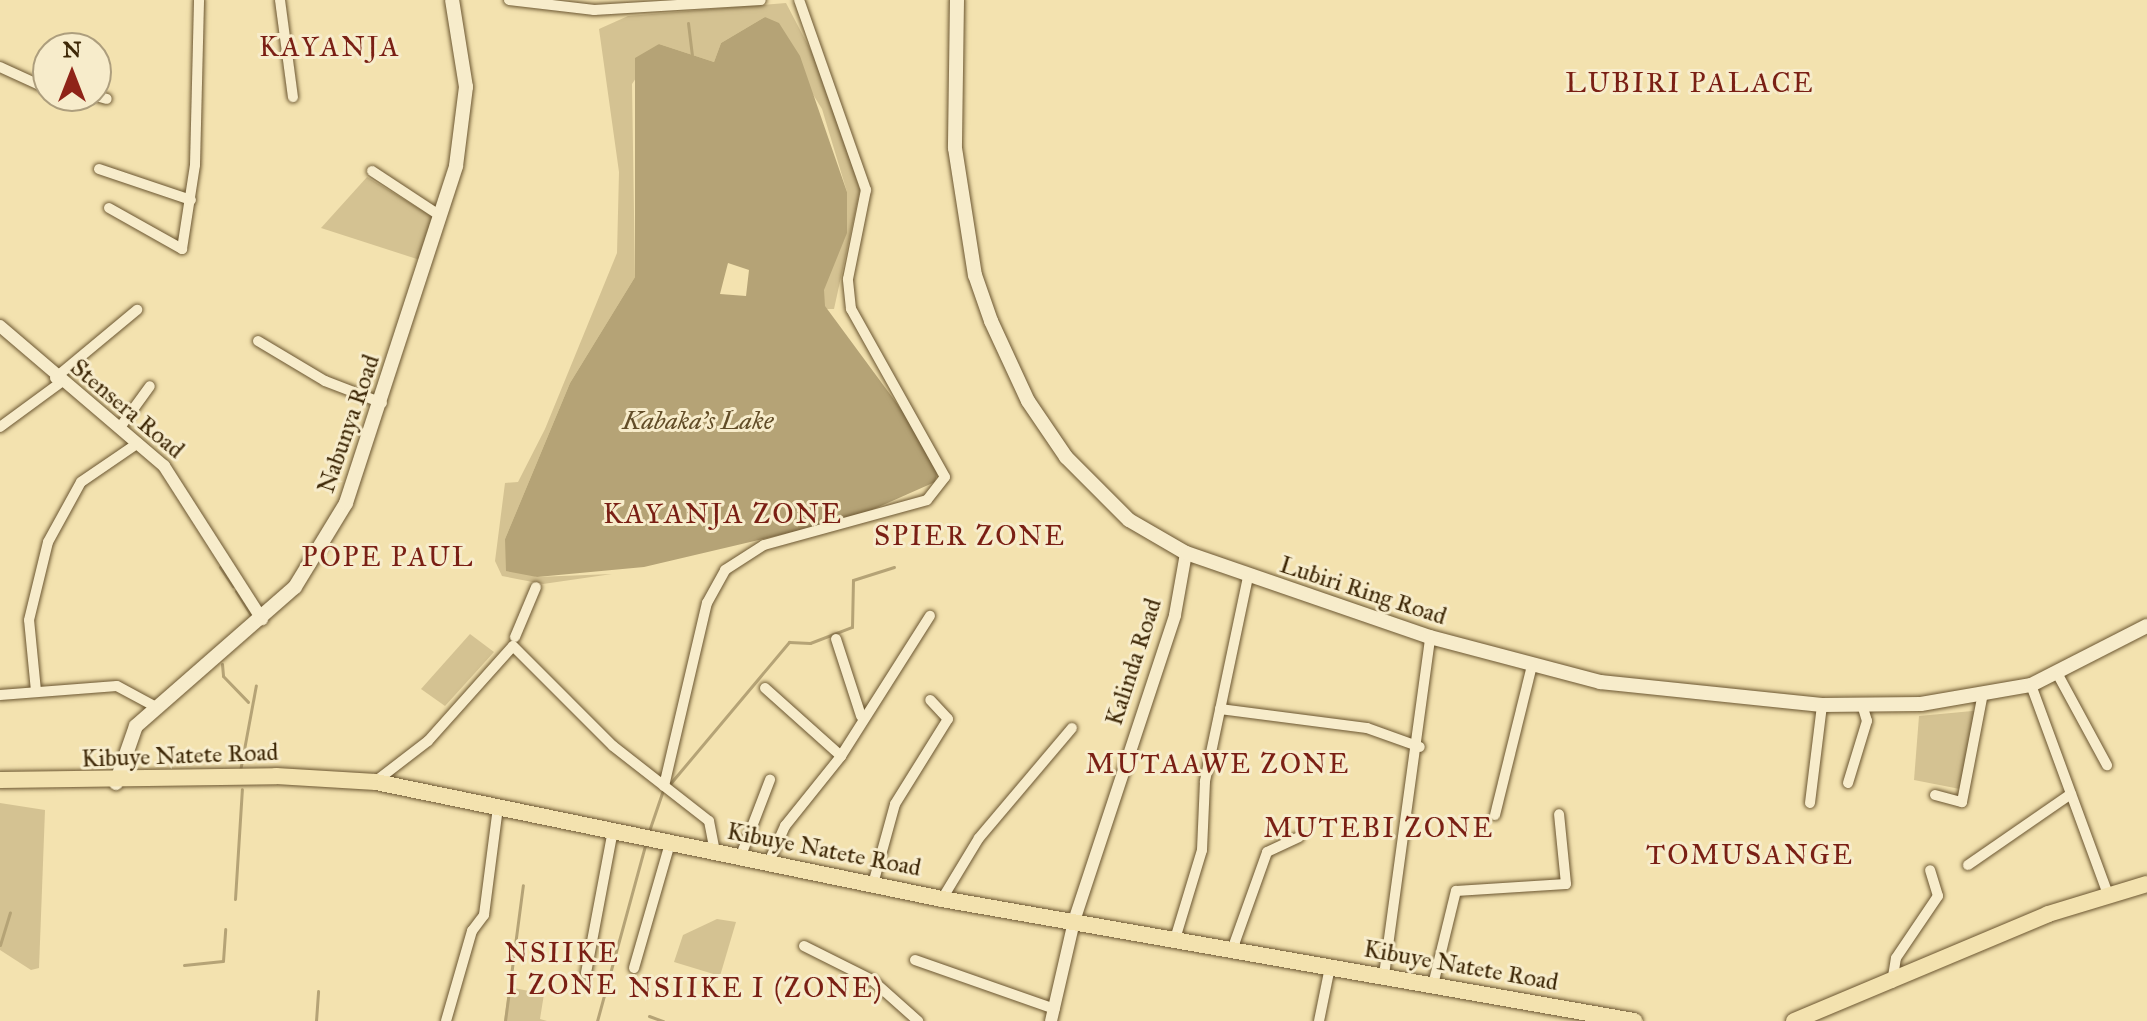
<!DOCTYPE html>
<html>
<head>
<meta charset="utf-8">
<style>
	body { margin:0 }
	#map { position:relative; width:2147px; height:1021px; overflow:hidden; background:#f3e2af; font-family:"IM FELL Great Primer",serif }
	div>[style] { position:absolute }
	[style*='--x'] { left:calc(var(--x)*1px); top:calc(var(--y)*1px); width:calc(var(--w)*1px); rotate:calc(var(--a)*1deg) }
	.green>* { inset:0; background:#d4c292 }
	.water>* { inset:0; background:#b5a376 }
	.stream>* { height:3px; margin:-1.5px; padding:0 1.5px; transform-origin:1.5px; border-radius:1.5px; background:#b5a376 }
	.roads { filter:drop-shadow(0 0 2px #6b5631) drop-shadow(0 0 2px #6b5631) }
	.minor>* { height:10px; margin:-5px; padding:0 5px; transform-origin:5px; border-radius:5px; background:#f7eccb }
	.tertiary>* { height:12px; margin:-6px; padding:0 6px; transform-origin:6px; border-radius:6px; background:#f7eccb }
	.secondary>* { height:14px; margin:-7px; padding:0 7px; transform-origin:7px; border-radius:7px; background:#f7eccb }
	.primary>* { height:16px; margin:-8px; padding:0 8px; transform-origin:8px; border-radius:8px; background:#f3e2af }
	span { translate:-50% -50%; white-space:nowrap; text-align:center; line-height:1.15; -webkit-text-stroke:6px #f7eccb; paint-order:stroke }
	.street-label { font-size:24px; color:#3e2807 }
	.water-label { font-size:26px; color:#624d28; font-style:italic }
	.quarter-label { font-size:28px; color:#7a1f14; letter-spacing:2px }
	.north { position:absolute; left:32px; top:32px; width:80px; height:80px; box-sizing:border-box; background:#f7eccb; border:2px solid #ad9e7d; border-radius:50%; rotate:0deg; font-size:22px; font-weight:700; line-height:32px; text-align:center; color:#3e2807 }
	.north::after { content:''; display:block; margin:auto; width:28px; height:36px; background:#8f2418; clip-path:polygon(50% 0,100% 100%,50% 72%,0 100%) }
</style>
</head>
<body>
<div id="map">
	<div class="green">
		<i style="clip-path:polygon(786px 3px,821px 70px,860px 190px,834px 309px,818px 309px,847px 192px,822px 109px,765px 17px,721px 43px,714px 62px,659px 44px,632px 84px,635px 277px,570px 383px,505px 539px,536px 577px,612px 574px,543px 584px,502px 576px,495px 561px,505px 483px,518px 482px,545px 429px,617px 253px,619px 172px,599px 29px,628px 16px)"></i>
		<i style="clip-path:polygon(367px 177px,433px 217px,420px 260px,321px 228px)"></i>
		<i style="clip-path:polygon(470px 634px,494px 652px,445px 706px,421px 689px)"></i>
		<i style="clip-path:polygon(1983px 710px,1965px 790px,1914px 780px,1919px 716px)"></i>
		<i style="clip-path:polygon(0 803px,45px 810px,39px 968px,31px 970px,0 950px)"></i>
		<i style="clip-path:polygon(717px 919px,736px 922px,720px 976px,674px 962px,683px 935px)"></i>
		<i style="clip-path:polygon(509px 987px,544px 994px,540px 1019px,547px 1021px,504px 1021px)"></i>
	</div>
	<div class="water">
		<i style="clip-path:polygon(evenodd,765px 17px,779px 23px,800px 56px,847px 192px,847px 233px,824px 290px,825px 306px,940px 462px,935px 482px,856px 517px,644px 567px,537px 577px,506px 571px,505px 539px,570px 383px,635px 277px,635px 58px,659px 44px,714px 62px,721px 43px,765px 17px,728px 263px,749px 270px,746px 296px,720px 294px,728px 263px)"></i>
	</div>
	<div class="stream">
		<i style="--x:688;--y:23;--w:32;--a:83"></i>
		<i style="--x:220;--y:567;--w:23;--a:56"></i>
		<i style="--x:236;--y:591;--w:32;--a:58"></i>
		<i style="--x:222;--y:664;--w:12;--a:85"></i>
		<i style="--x:223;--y:676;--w:36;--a:46"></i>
		<i style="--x:240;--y:771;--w:87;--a:-79.5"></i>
		<i style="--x:669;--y:785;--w:187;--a:-50"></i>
		<i style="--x:789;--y:642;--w:21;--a:3"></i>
		<i style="--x:810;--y:643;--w:45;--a:-20.9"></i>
		<i style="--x:852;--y:627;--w:47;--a:-88.8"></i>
		<i style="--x:853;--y:580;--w:43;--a:-17.6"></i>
		<i style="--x:649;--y:831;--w:43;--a:-71.1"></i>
		<i style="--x:235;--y:899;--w:110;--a:-86.4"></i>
		<i style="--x:0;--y:945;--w:34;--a:-73"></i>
		<i style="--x:184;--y:965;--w:39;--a:-6"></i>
		<i style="--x:223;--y:961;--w:32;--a:-86"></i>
		<i style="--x:649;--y:1016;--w:15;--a:20"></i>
		<i style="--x:316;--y:1021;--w:30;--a:-86"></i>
		<i style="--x:505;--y:1021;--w:137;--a:-82.5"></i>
		<i style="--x:597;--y:1021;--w:186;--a:-74.7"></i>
	</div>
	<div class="roads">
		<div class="minor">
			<i style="--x:280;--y:0;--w:98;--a:82.4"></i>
			<i style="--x:509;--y:0;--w:86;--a:6.7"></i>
			<i style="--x:594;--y:10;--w:167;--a:-3.4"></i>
			<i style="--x:0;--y:67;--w:53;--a:24.6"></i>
			<i style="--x:96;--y:96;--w:11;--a:15"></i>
			<i style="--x:99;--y:169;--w:97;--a:18.6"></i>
			<i style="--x:372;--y:171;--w:80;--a:33.3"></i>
			<i style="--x:109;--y:208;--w:84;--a:29.3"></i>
			<i style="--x:182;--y:249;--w:85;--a:-81.2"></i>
			<i style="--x:195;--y:165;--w:165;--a:-88.6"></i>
			<i style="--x:258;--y:341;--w:78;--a:30.8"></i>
			<i style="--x:325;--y:381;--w:61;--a:21.1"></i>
			<i style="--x:55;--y:378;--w:107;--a:-39.7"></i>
			<i style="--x:121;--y:426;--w:49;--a:-54.1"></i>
			<i style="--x:0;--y:427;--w:74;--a:-36.3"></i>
			<i style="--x:515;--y:637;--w:54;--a:-67.2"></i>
			<i style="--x:836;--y:639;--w:81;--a:72"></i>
			<i style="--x:2057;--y:673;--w:105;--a:61.5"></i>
			<i style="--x:2031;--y:685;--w:223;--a:69.8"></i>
			<i style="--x:765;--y:688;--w:102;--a:41.8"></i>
			<i style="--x:36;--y:691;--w:71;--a:-95.6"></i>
			<i style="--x:29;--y:620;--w:80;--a:-76.3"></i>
			<i style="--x:48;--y:542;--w:68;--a:-61.2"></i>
			<i style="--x:81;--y:482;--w:69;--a:-34.4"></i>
			<i style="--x:0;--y:695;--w:117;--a:-4.4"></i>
			<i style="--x:117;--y:686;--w:42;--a:28.4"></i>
			<i style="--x:1220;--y:709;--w:148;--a:7.4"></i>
			<i style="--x:1367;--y:728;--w:56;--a:19.7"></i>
			<i style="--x:376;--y:781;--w:66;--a:-37.6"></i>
			<i style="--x:428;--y:741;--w:127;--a:-48.2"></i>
			<i style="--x:513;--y:646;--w:141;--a:45"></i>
			<i style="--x:613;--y:746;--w:122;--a:38"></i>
			<i style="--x:709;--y:821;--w:33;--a:79"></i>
			<i style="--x:1848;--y:783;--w:65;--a:-73"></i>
			<i style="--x:1867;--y:721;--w:14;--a:-107"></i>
			<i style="--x:664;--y:786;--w:188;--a:-76.8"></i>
			<i style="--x:707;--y:603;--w:38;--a:-61"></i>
			<i style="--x:725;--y:570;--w:46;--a:-32.7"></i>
			<i style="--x:764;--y:545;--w:169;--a:-15.4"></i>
			<i style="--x:927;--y:500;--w:29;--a:-52"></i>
			<i style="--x:945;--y:477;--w:193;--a:-119.2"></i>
			<i style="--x:851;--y:309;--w:30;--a:-96"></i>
			<i style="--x:848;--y:279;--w:91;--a:-78.6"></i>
			<i style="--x:866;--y:190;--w:201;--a:-109.4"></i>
			<i style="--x:1935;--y:795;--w:28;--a:15"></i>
			<i style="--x:1962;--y:802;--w:111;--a:-79.1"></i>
			<i style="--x:1810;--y:803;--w:99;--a:-83"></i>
			<i style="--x:1495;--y:815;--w:154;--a:-76.1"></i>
			<i style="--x:740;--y:858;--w:84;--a:-69"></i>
			<i style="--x:768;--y:864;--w:42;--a:-65.9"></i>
			<i style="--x:785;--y:826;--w:90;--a:-51.3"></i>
			<i style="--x:841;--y:756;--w:166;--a:-57.6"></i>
			<i style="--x:1968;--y:865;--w:125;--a:-34.6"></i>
			<i style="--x:873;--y:884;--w:83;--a:-74.6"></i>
			<i style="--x:895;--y:804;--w:100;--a:-58.1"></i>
			<i style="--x:948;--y:719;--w:26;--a:-133"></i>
			<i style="--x:942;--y:899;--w:71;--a:-58.8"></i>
			<i style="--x:979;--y:838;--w:144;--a:-49.8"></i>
			<i style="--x:1175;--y:939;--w:93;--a:-73.1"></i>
			<i style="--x:1202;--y:850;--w:69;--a:-87.5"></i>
			<i style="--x:1205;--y:781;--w:208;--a:-78.1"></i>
			<i style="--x:804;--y:946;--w:76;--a:26.6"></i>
			<i style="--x:872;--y:980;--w:62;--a:41.7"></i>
			<i style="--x:1232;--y:950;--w:104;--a:-70.3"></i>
			<i style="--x:1267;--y:852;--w:35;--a:-25"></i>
			<i style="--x:915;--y:960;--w:148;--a:19.3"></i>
			<i style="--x:634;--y:968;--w:130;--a:-73.9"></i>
			<i style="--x:586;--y:973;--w:146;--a:-79.3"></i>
			<i style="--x:1384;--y:975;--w:341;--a:-82.2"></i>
			<i style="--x:1892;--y:983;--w:25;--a:-81"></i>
			<i style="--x:1896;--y:958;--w:75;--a:-55.9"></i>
			<i style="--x:1938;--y:896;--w:27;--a:-107"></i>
			<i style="--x:1433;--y:985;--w:97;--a:-76.3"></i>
			<i style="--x:1456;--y:891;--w:110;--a:-3.6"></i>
			<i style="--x:1566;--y:884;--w:70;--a:-95.7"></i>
			<i style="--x:446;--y:1021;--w:94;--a:-73.9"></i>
			<i style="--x:472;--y:931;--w:20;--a:-53"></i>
			<i style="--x:484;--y:915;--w:109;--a:-82.6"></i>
			<i style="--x:1319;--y:1021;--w:55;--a:-78.5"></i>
		</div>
		<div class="tertiary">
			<i style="--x:0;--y:326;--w:216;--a:40.5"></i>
			<i style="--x:164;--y:466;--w:182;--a:57.4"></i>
			<i style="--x:1051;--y:1021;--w:103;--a:-77"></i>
			<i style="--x:1074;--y:921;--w:322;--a:-71.7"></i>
			<i style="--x:1175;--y:615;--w:63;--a:-79.9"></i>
		</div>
		<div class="secondary">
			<i style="--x:957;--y:0;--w:148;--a:90.8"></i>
			<i style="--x:955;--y:148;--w:129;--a:81.1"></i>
			<i style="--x:975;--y:275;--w:49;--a:70.8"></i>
			<i style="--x:991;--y:321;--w:88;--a:65.2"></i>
			<i style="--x:1028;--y:401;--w:68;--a:55.8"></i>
			<i style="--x:1066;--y:457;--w:89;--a:45"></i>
			<i style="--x:1129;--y:520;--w:66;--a:30.1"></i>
			<i style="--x:1186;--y:553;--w:258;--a:19"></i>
			<i style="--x:1430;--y:637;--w:176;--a:14.8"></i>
			<i style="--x:1600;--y:682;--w:223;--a:5.9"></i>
			<i style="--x:1822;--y:705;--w:99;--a:-0.6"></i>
			<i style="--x:1921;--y:704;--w:112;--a:-9.8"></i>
			<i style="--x:2031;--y:685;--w:130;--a:-27"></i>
			<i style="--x:116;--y:783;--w:60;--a:-70.7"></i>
			<i style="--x:136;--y:726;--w:211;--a:-41.2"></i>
			<i style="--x:295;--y:587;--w:98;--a:-58.7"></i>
			<i style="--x:346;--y:503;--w:354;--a:-71.9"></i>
			<i style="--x:456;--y:166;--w:80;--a:-82.8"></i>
			<i style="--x:466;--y:87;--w:88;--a:-99.1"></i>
		</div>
		<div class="primary">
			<i style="--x:0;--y:780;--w:276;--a:-0.8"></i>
			<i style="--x:276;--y:776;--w:100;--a:3.4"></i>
			<i style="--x:376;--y:782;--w:578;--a:11.68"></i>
			<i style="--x:942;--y:899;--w:703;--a:10"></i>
			<i style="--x:1794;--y:1021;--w:276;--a:-22.8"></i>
			<i style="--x:2048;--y:914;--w:103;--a:-16.9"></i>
		</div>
	</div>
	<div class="street-label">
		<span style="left:127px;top:409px;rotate:40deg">Stensera Road</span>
		<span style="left:349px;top:424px;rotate:-71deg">Nabunya Road</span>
		<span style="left:1363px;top:591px;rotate:18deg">Lubiri Ring Road</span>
		<span style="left:1134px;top:662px;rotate:-72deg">Kalinda Road</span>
		<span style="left:180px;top:756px;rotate:-2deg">Kibuye Natete Road</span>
		<span style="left:824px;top:850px;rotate:11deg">Kibuye Natete Road</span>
		<span style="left:1461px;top:966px;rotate:10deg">Kibuye Natete Road</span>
	</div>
	<div class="water-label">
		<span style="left:698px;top:421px">Kabaka's Lake</span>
	</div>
	<div class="quarter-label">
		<span style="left:330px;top:47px">KAYANJA</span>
		<span style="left:1690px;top:83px">LUBIRI PALACE</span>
		<span style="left:723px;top:514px">KAYANJA ZONE</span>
		<span style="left:970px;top:536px">SPIER ZONE</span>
		<span style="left:388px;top:557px">POPE PAUL</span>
		<span style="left:1218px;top:764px">MUTAAWE ZONE</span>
		<span style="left:1379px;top:828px">MUTEBI ZONE</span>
		<span style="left:1750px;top:855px">TOMUSANGE</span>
		<span style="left:562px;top:969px">NSIIKE<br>I ZONE</span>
		<span style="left:756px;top:988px">NSIIKE I (ZONE)</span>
	</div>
	<div class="north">N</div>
</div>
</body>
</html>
